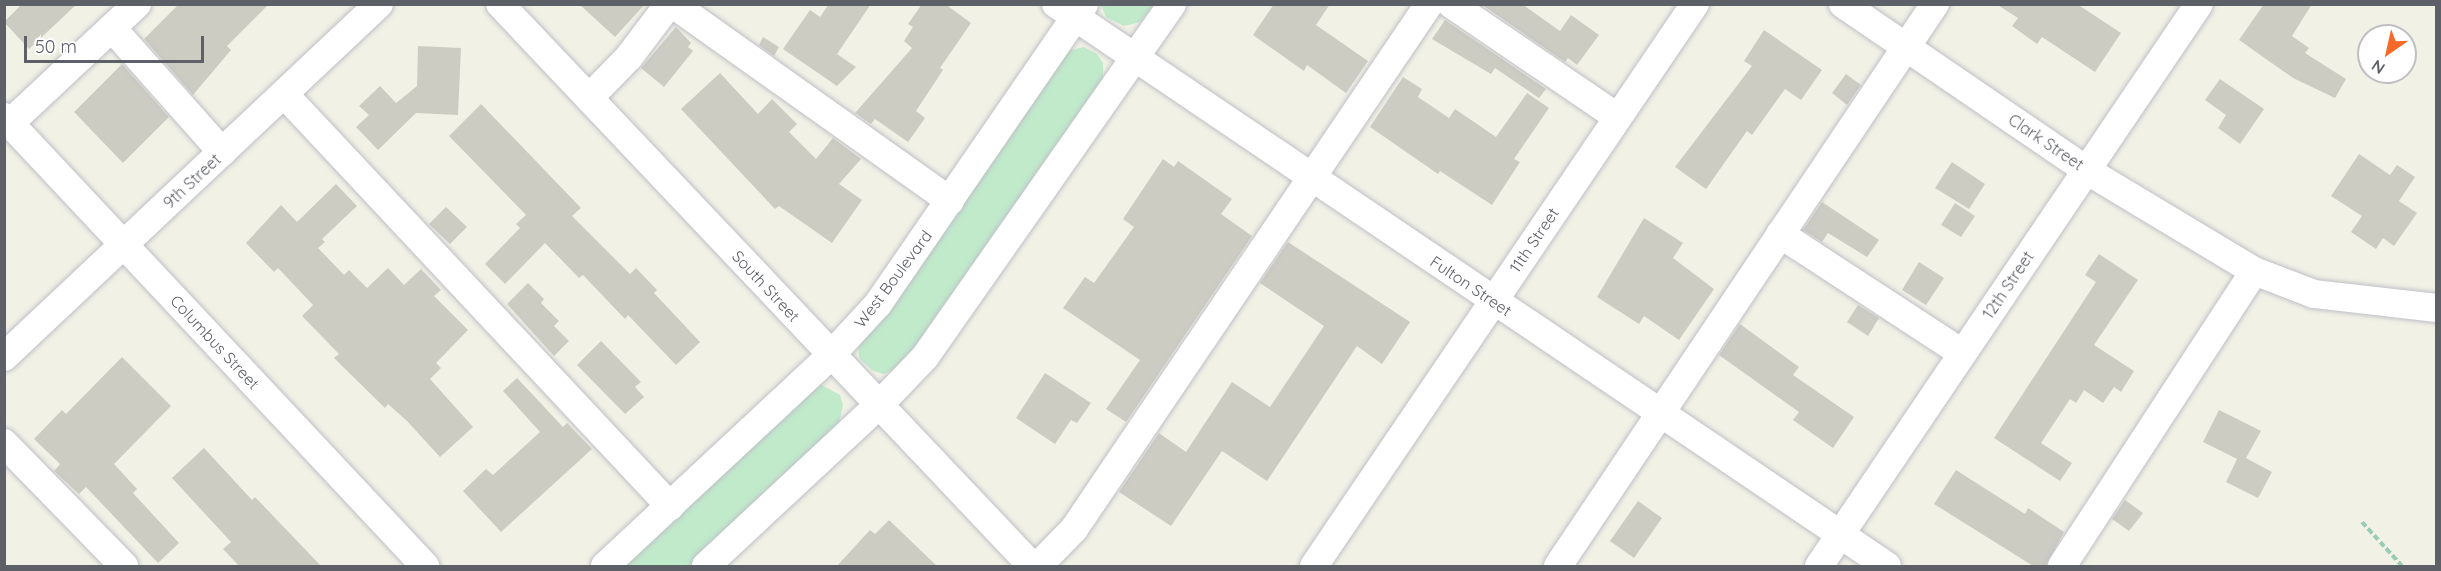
<!DOCTYPE html>
<html>
<head>
<meta charset="utf-8">
<style>
	body { margin:0 }
	#map { position:relative; width:2441px; height:571px; overflow:hidden; background:#f1f1e6; font-family:Quicksand,sans-serif }
	div>[style] { position:absolute }
	[style*='--x'] { left:calc(var(--x)*1px); top:calc(var(--y)*1px); width:calc(var(--w)*1px); rotate:calc(var(--a)*1deg) }
	.green>* { inset:0; background:#c1eacb }
	.building>* { inset:0; background:#ccccc3 }
	.path>* { height:4px; margin-top:-2px; transform-origin:0; background:repeating-linear-gradient(90deg,#99ccb4 0 6px,transparent 0 9px) }
	.roads { filter:drop-shadow(0 0 2px #bebfc6) drop-shadow(0 0 2px #bebfc6) }
	.minor>* { height:28px; margin:-14px; padding:0 14px; transform-origin:14px; border-radius:14px; background:#fff }
	span { translate:-50% -50%; white-space:nowrap; text-align:center; line-height:1.15; -webkit-text-stroke:4.5px #fff; paint-order:stroke }
	.street-label { font-size:16px; color:#5e6068 }
	.frame { position:absolute; inset:0; border:6px solid #5e6068; pointer-events:none }
	.north { position:absolute; left:2357px; top:24px; width:60px; height:60px; box-sizing:border-box; background:#fff; border:2px solid #bfbfc3; border-radius:50%; rotate:214deg; font-size:16px; font-weight:700; line-height:24px; text-align:center; color:#5e6068 }
	.north::after { content:''; display:block; margin:auto; width:21px; height:27px; background:#f86826; clip-path:polygon(50% 0,100% 100%,50% 72%,0 100%) }
	.scale { position:absolute; left:24px; top:36px; width:180px; height:27px; box-sizing:border-box; border:3px solid #5e6068; border-top:0; padding-left:8px; font-size:18px; line-height:21px; white-space:nowrap; color:#5e6068; -webkit-text-stroke:4px #fff; paint-order:stroke }
</style>
</head>
<body>
<div id="map">
	<div class="green">
		<i style="clip-path:polygon(1101px 5px,1101px 4px,1154px 5px,1140px 22px,1124px 26px,1106px 17px)"></i>
		<i style="clip-path:polygon(1084px 47px,1097px 54px,1103px 63px,1103px 81px,932px 331px,896px 368px,884px 374px,873px 371px,859px 358px,858px 342px,1067px 51px)"></i>
		<i style="clip-path:polygon(820px 384px,840px 395px,843px 405px,839px 423px,689px 566px,616px 566px)"></i>
	</div>
	<div class="building">
		<i style="clip-path:polygon(22px 4px,77px 4px,29px 49px,4px 22px)"></i>
		<i style="clip-path:polygon(179px 4px,269px 4px,227px 46px,231px 50px,193px 95px,144px 39px)"></i>
		<i style="clip-path:polygon(579px 4px,645px 4px,615px 37px)"></i>
		<i style="clip-path:polygon(829px 4px,871px 4px,837px 54px,856px 67px,837px 86px,783px 49px,810px 10px,820px 17px)"></i>
		<i style="clip-path:polygon(922px 4px,945px 4px,971px 23px,940px 68px,943px 70px,916px 111px,925px 118px,908px 142px,875px 119px,871px 124px,855px 113px,912px 48px,904px 41px,913px 27px,908px 24px)"></i>
		<i style="clip-path:polygon(1274px 4px,1330px 4px,1316px 25px,1368px 61px,1346px 93px,1307px 65px,1304px 71px,1253px 35px)"></i>
		<i style="clip-path:polygon(1481px 4px,1522px 4px,1560px 31px,1571px 15px,1599px 35px,1577px 65px,1568px 58px,1565px 62px)"></i>
		<i style="clip-path:polygon(1996px 4px,2077px 4px,2121px 33px,2095px 72px,2042px 37px,2037px 44px,2012px 26px,2018px 18px)"></i>
		<i style="clip-path:polygon(2264px 4px,2312px 4px,2292px 36px,2309px 48px,2305px 53px,2346px 79px,2335px 98px,2293px 78px,2239px 40px)"></i>
		<i style="clip-path:polygon(1445px 20px,1546px 89px,1539px 98px,1495px 68px,1491px 74px,1432px 39px)"></i>
		<i style="clip-path:polygon(676px 27px,691px 43px,688px 47px,693px 51px,664px 87px,641px 68px)"></i>
		<i style="clip-path:polygon(1764px 30px,1822px 70px,1801px 100px,1785px 89px,1752px 135px,1747px 131px,1706px 189px,1675px 167px,1752px 66px,1744px 61px)"></i>
		<i style="clip-path:polygon(763px 37px,779px 47px,774px 56px,759px 45px)"></i>
		<i style="clip-path:polygon(418px 46px,461px 48px,458px 115px,416px 113px,378px 150px,356px 127px,369px 115px,359px 106px,380px 86px,396px 103px,417px 86px)"></i>
		<i style="clip-path:polygon(122px 64px,169px 117px,123px 163px,74px 112px)"></i>
		<i style="clip-path:polygon(720px 73px,758px 114px,772px 99px,797px 124px,789px 132px,816px 159px,833px 138px,861px 159px,839px 184px,862px 200px,832px 243px,779px 206px,775px 209px,681px 109px)"></i>
		<i style="clip-path:polygon(1846px 74px,1861px 85px,1847px 105px,1832px 93px)"></i>
		<i style="clip-path:polygon(1403px 77px,1422px 89px,1418px 97px,1449px 118px,1455px 109px,1496px 137px,1527px 93px,1549px 108px,1514px 159px,1520px 162px,1492px 205px,1440px 171px,1438px 174px,1370px 127px)"></i>
		<i style="clip-path:polygon(2220px 79px,2264px 109px,2240px 144px,2218px 128px,2226px 115px,2205px 100px)"></i>
		<i style="clip-path:polygon(481px 104px,581px 208px,572px 216px,630px 274px,636px 268px,657px 290px,654px 293px,700px 342px,676px 365px,628px 315px,625px 319px,583px 275px,579px 278px,545px 243px,505px 284px,485px 264px,520px 228px,516px 224px,526px 215px,449px 136px)"></i>
		<i style="clip-path:polygon(2359px 154px,2390px 175px,2397px 165px,2415px 177px,2399px 201px,2417px 213px,2394px 246px,2383px 238px,2376px 249px,2351px 232px,2362px 216px,2331px 196px)"></i>
		<i style="clip-path:polygon(1163px 159px,1174px 167px,1178px 161px,1232px 199px,1221px 214px,1252px 236px,1126px 422px,1106px 409px,1140px 360px,1063px 308px,1085px 277px,1094px 283px,1134px 227px,1123px 219px)"></i>
		<i style="clip-path:polygon(1952px 162px,1985px 184px,1969px 209px,1935px 188px)"></i>
		<i style="clip-path:polygon(336px 184px,357px 206px,322px 239px,325px 242px,318px 248px,344px 275px,349px 270px,367px 288px,388px 268px,404px 285px,421px 269px,441px 290px,434px 296px,468px 330px,436px 363px,441px 368px,430px 379px,473px 427px,440px 457px,407px 421px,388px 404px,385px 408px,334px 358px,339px 354px,302px 316px,313px 305px,278px 268px,274px 272px,246px 243px,281px 205px,297px 222px)"></i>
		<i style="clip-path:polygon(1822px 202px,1879px 240px,1867px 257px,1828px 233px,1822px 242px,1803px 230px)"></i>
		<i style="clip-path:polygon(1955px 203px,1975px 216px,1961px 237px,1941px 225px)"></i>
		<i style="clip-path:polygon(446px 207px,467px 227px,450px 244px,429px 224px)"></i>
		<i style="clip-path:polygon(1644px 218px,1683px 243px,1673px 258px,1714px 289px,1679px 340px,1644px 316px,1639px 324px,1597px 297px)"></i>
		<i style="clip-path:polygon(1288px 242px,1410px 322px,1382px 364px,1357px 346px,1267px 481px,1222px 451px,1171px 526px,1119px 492px,1159px 433px,1186px 452px,1232px 382px,1270px 407px,1324px 326px,1260px 283px)"></i>
		<i style="clip-path:polygon(2099px 254px,2138px 280px,2094px 345px,2134px 371px,2121px 392px,2114px 387px,2103px 403px,2084px 390px,2076px 403px,2070px 399px,2041px 443px,2072px 463px,2060px 481px,1994px 438px,2096px 282px,2085px 275px)"></i>
		<i style="clip-path:polygon(1919px 262px,1944px 278px,1926px 305px,1902px 290px)"></i>
		<i style="clip-path:polygon(528px 283px,544px 299px,541px 303px,559px 321px,554px 326px,569px 341px,554px 356px,507px 304px)"></i>
		<i style="clip-path:polygon(1858px 305px,1879px 318px,1868px 336px,1847px 322px)"></i>
		<i style="clip-path:polygon(1740px 324px,1799px 367px,1793px 375px,1854px 417px,1833px 448px,1793px 420px,1799px 412px,1719px 355px)"></i>
		<i style="clip-path:polygon(601px 341px,641px 382px,635px 387px,644px 397px,625px 414px,577px 365px)"></i>
		<i style="clip-path:polygon(122px 357px,171px 406px,114px 464px,137px 489px,133px 493px,179px 543px,158px 563px,86px 487px,79px 494px,54px 471px,60px 464px,34px 439px,62px 410px,66px 414px)"></i>
		<i style="clip-path:polygon(1045px 373px,1091px 403px,1077px 423px,1071px 420px,1055px 444px,1016px 418px)"></i>
		<i style="clip-path:polygon(517px 378px,563px 427px,567px 423px,592px 449px,501px 532px,463px 491px,486px 469px,493px 475px,540px 432px,503px 391px)"></i>
		<i style="clip-path:polygon(2219px 410px,2261px 431px,2246px 458px,2272px 472px,2258px 498px,2226px 482px,2237px 459px,2203px 442px)"></i>
		<i style="clip-path:polygon(204px 448px,252px 500px,255px 497px,322px 567px,240px 567px,223px 549px,231px 542px,172px 478px)"></i>
		<i style="clip-path:polygon(1956px 470px,2025px 514px,2028px 508px,2064px 532px,2045px 567px,2035px 567px,1934px 504px)"></i>
		<i style="clip-path:polygon(2125px 500px,2143px 513px,2129px 531px,2112px 519px)"></i>
		<i style="clip-path:polygon(1638px 501px,1662px 518px,1634px 558px,1610px 541px)"></i>
		<i style="clip-path:polygon(889px 520px,938px 567px,836px 567px,870px 530px,875px 534px)"></i>
	</div>
	<div class="path">
		<i style="--x:2362;--y:522;--w:59;--a:47.7"></i>
	</div>
	<div class="roads">
		<div class="minor">
			<i style="--x:500;--y:4;--w:774;--a:46.57"></i>
			<i style="--x:673;--y:4;--w:340;--a:35.4"></i>
			<i style="--x:1056;--y:4;--w:1003;--a:34.07"></i>
			<i style="--x:1451;--y:4;--w:201;--a:34.2"></i>
			<i style="--x:1843;--y:4;--w:294;--a:34.3"></i>
			<i style="--x:2086;--y:170;--w:196;--a:31"></i>
			<i style="--x:2254;--y:271;--w:64;--a:21"></i>
			<i style="--x:2314;--y:294;--w:123;--a:6.5"></i>
			<i style="--x:112;--y:28;--w:166;--a:48.4"></i>
			<i style="--x:284;--y:94;--w:565;--a:46.87"></i>
			<i style="--x:589;--y:98;--w:57;--a:-45.7"></i>
			<i style="--x:629;--y:57;--w:66;--a:-53"></i>
			<i style="--x:4;--y:117;--w:616;--a:46.84"></i>
			<i style="--x:10;--y:123;--w:174;--a:-43.1"></i>
			<i style="--x:1780;--y:234;--w:217;--a:33.2"></i>
			<i style="--x:4;--y:357;--w:515;--a:-43.27"></i>
			<i style="--x:4;--y:443;--w:172;--a:45.7"></i>
			<i style="--x:605;--y:566;--w:309;--a:-43"></i>
			<i style="--x:831;--y:355;--w:69;--a:-47.3"></i>
			<i style="--x:878;--y:304;--w:364;--a:-55.5"></i>
			<i style="--x:706;--y:566;--w:238;--a:-43"></i>
			<i style="--x:880;--y:404;--w:65;--a:-46.2"></i>
			<i style="--x:925;--y:357;--w:431;--a:-55"></i>
			<i style="--x:1038;--y:566;--w:52;--a:-45.8"></i>
			<i style="--x:1074;--y:529;--w:634;--a:-55.93"></i>
			<i style="--x:1314;--y:566;--w:679;--a:-55.87"></i>
			<i style="--x:1558;--y:566;--w:677;--a:-56.15"></i>
			<i style="--x:1819;--y:566;--w:678;--a:-55.94"></i>
			<i style="--x:2062;--y:566;--w:352;--a:-56.9"></i>
		</div>
	</div>
	<div class="street-label">
		<span style="left:2046px;top:142px;rotate:34deg">Clark Street</span>
		<span style="left:192px;top:181px;rotate:-43deg">9th Street</span>
		<span style="left:1534px;top:240px;rotate:-56deg">11th Street</span>
		<span style="left:893px;top:279px;rotate:-53deg">West Boulevard</span>
		<span style="left:2008px;top:285px;rotate:-56deg">12th Street</span>
		<span style="left:766px;top:286px;rotate:47deg">South Street</span>
		<span style="left:1471px;top:286px;rotate:34deg">Fulton Street</span>
		<span style="left:215px;top:342px;rotate:47deg">Columbus Street</span>
	</div>
	<div class="frame"></div>
	<div class="north">N</div>
	<div class="scale">50 m</div>
</div>
</body>
</html>
